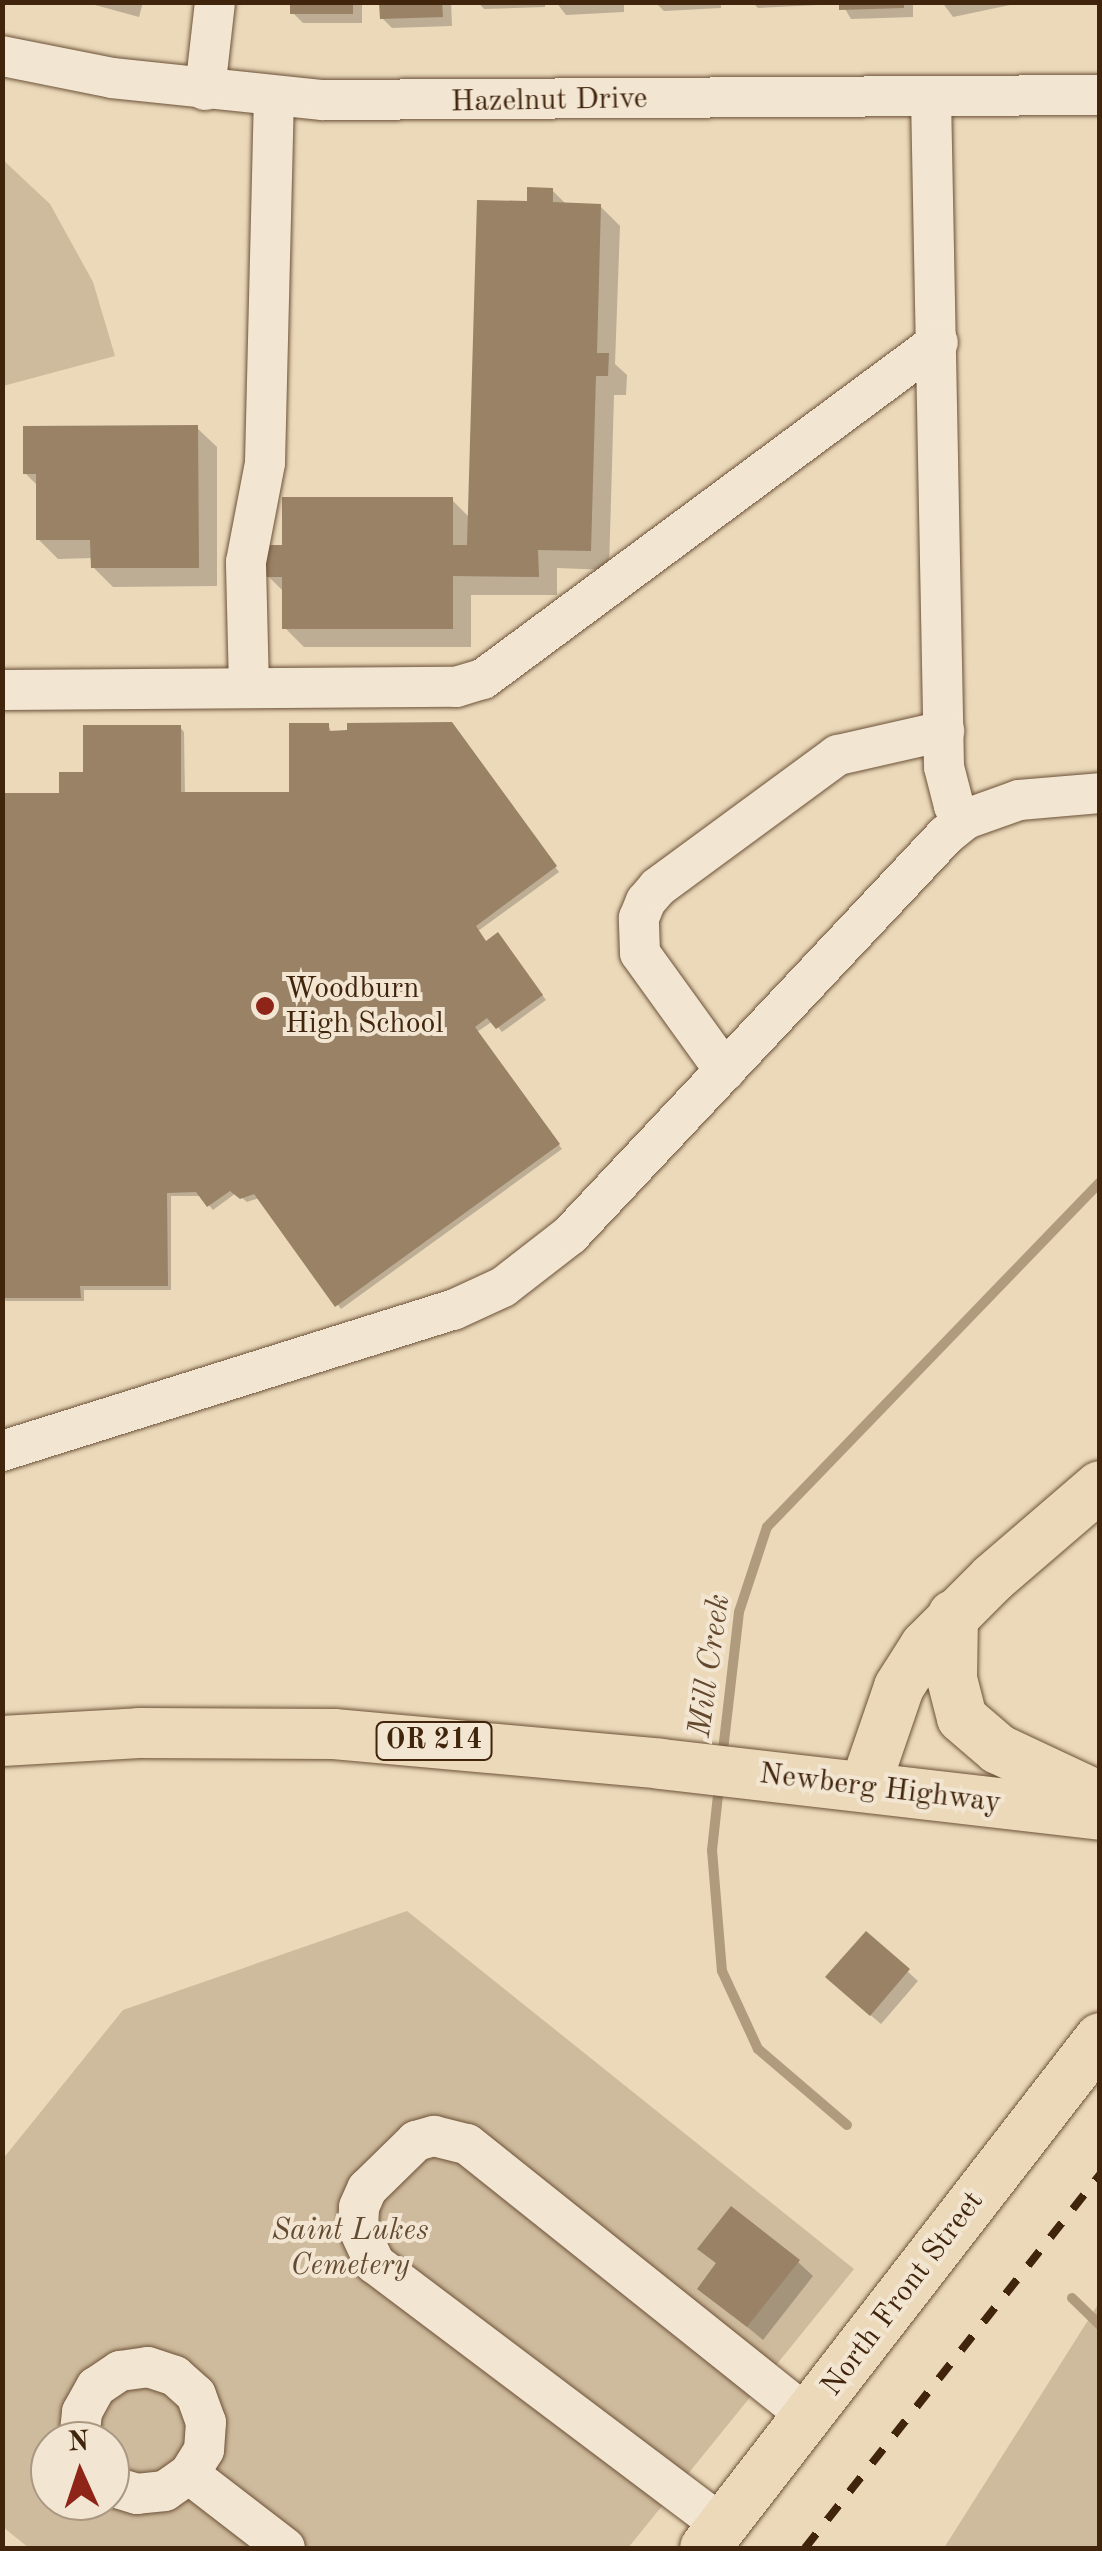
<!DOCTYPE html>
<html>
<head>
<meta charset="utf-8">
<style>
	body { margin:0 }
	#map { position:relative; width:1102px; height:2551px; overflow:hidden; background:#ebd9ba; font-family:"Old Standard TT",serif }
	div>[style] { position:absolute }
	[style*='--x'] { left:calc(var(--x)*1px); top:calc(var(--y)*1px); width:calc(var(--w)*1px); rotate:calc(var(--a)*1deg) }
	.green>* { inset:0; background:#ceba9c }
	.shadow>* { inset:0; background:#0003 }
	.stream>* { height:10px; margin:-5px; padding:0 5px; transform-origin:5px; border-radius:5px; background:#b19b7f }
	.building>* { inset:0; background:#998266 }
	.roads { filter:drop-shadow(0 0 2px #6c5138) drop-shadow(0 0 2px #6c5138) }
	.minor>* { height:40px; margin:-20px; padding:0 20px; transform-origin:20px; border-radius:20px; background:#f2e6d2 }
	.major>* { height:50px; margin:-25px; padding:0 25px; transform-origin:25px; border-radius:25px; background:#ebd9ba }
	.rail>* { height:8px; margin-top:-4px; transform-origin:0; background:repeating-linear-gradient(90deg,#41240c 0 18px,transparent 0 36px) }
	.dots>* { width:28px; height:28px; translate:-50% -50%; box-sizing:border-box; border:5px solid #f2e6d2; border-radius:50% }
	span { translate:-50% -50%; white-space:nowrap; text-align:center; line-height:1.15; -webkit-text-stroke:8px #f2e6d2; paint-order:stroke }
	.shield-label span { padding:2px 8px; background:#f2e6d2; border:2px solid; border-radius:8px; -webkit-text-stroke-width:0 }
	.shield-label { font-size:28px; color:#41240c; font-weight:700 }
	.street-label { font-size:30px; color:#41240c }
	.poi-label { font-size:30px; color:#41240c }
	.left { translate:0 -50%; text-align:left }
	.park-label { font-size:30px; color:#644a30; font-style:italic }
	.water-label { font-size:32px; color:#63482e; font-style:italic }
	.frame { position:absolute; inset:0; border:5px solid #41240c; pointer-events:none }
	.north { position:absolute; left:30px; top:2421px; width:100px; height:100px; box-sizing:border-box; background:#f2e6d2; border:2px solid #ab9883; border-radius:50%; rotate:357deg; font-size:28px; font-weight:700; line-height:40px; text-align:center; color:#41240c }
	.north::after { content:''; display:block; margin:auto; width:35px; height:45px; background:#8f2418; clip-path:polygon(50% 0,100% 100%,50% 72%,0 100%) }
</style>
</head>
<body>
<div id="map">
	<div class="green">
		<i style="clip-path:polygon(2px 159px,50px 204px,93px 282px,115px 356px,3px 386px)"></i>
		<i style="clip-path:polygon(evenodd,407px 1911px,854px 2269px,628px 2548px,29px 2548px,3px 2527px,2px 2160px,123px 2010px,407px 1911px,50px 2441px,110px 2441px,110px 2501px,50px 2501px,50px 2441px)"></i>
		<i style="clip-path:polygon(1099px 2303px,1099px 2548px,944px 2548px)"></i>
	</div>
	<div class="shadow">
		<i style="clip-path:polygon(84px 2px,143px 2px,139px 17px)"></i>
		<i style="clip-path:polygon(293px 2px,362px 2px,362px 23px,303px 23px,293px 13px)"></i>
		<i style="clip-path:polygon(382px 2px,451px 2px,452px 26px,392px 28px,382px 18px)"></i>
		<i style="clip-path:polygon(478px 2px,545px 2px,545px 7px,484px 9px)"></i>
		<i style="clip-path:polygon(556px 2px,624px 2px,624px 12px,566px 15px)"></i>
		<i style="clip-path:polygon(655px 2px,721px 2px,721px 8px,664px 11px)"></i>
		<i style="clip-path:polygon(752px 2px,818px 2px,818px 5px,758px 8px)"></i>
		<i style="clip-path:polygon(841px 2px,913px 2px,913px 17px,851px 19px)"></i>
		<i style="clip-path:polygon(942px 2px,1010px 2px,1010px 5px,953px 17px)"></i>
		<i style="clip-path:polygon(552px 190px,567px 205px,600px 206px,620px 226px,615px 364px,627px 375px,626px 395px,614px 395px,609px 570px,557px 568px,557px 595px,471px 595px,471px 647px,304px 647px,285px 628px,285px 593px,268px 576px,285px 548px,452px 500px,470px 518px,530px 204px)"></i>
		<i style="clip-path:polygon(197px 428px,217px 447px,217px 586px,113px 587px,93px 567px,93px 558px,58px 559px,38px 539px,38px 486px,25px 473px)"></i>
		<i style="clip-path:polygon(328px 725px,332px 733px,456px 729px,559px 872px,478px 931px,487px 944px,502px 940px,546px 1000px,502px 1032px,493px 1021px,477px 1032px,562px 1149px,341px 1309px,259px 1198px,247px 1202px,236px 1193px,213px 1210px,201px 1196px,171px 1196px,171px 1290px,84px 1290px,84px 1301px,6px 1301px,2px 1298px,2px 775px,3px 795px,62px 796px,85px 774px,180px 727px,184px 732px,185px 795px,292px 794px)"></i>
		<i style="clip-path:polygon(866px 1934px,918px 1981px,881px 2024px,838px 1987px)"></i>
		<i style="clip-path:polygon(701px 2249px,798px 2262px,813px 2276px,763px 2340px,700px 2288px,718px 2265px)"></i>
	</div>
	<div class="stream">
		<i style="--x:722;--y:1759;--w:148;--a:-83.4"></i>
		<i style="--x:739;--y:1612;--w:89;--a:-71.8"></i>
		<i style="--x:767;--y:1527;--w:479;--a:-46"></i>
		<i style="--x:719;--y:1786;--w:64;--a:96.2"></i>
		<i style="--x:712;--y:1850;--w:121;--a:85.3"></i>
		<i style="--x:722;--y:1971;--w:86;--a:65.2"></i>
		<i style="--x:758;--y:2049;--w:117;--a:40.5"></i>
		<i style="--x:1072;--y:2298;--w:39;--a:44"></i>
	</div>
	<div class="building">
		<i style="clip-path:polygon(290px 2px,353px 2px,353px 14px,290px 14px)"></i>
		<i style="clip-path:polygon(379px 2px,442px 2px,443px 17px,380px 19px)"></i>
		<i style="clip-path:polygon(839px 2px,904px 2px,904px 8px,839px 10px)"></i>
		<i style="clip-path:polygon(527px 187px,553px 188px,553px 202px,601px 204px,597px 353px,609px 353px,608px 376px,596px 376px,591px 551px,538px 550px,539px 577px,453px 576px,453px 629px,282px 629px,282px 577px,265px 577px,265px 545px,282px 545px,282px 497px,453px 497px,453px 545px,467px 545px,477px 200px,527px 201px)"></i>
		<i style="clip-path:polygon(198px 425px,199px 568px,91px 568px,90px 540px,36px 540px,36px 474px,23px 474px,23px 426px)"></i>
		<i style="clip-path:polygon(452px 722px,557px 866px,476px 926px,486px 941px,498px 932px,543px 995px,496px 1029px,487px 1018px,475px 1027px,560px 1144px,335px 1307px,254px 1194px,240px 1199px,230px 1191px,207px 1207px,196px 1192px,167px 1193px,168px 1286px,80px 1286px,81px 1298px,2px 1298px,2px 793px,59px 793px,59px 772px,83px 772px,83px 725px,181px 725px,181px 792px,289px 792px,289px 723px,329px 723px,329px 731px,347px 730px,347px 723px)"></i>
		<i style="clip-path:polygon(866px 1931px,910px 1969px,870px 2016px,825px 1977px)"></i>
		<i style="clip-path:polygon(731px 2206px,800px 2260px,747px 2327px,697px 2289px,716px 2263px,697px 2249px)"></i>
	</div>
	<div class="roads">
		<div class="minor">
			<i style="--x:2;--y:56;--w:112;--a:11.3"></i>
			<i style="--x:112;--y:78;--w:212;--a:6"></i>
			<i style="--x:323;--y:100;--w:777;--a:-0.37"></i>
			<i style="--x:205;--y:90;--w:89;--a:-83.5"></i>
			<i style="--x:931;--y:96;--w:671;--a:88.89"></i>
			<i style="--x:944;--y:767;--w:40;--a:75.6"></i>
			<i style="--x:954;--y:806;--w:18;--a:47"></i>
			<i style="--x:249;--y:688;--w:126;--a:-91.4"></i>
			<i style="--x:246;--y:562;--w:101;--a:-79.1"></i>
			<i style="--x:265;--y:463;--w:366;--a:-88.6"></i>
			<i style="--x:2;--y:690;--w:454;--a:-0.4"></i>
			<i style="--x:456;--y:687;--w:28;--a:-17"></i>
			<i style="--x:483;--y:679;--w:566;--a:-36.53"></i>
			<i style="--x:725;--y:1071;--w:145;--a:-125.8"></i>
			<i style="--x:640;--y:953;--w:35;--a:-92"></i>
			<i style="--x:639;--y:918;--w:18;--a:-68"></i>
			<i style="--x:646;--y:901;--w:18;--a:-49"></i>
			<i style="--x:658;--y:887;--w:223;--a:-36.3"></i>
			<i style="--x:838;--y:755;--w:109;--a:-12.8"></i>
			<i style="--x:2;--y:1451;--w:473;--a:-17.4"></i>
			<i style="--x:453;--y:1310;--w:55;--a:-24.7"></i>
			<i style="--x:503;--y:1287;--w:85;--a:-37.8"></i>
			<i style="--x:570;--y:1235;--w:549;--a:-46.77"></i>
			<i style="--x:946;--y:835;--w:26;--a:-39"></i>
			<i style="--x:966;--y:819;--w:56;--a:-19.7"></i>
			<i style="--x:1019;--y:800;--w:81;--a:-4.9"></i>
			<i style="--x:79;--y:2441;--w:29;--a:-84"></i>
			<i style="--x:82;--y:2412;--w:29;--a:-61"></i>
			<i style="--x:96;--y:2387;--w:29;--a:-34"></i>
			<i style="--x:120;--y:2371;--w:28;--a:-8"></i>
			<i style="--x:148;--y:2367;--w:28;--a:18"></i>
			<i style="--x:175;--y:2376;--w:28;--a:42"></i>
			<i style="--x:196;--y:2395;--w:29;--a:70"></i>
			<i style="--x:206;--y:2422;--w:28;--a:94"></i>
			<i style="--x:204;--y:2450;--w:28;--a:122"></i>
			<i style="--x:189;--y:2474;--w:29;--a:145"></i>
			<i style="--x:165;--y:2491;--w:28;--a:174"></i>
			<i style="--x:137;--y:2494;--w:28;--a:-163"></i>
			<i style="--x:189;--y:2474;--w:121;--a:37.6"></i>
			<i style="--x:723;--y:2526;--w:436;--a:-143"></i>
			<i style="--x:375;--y:2264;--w:40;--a:-115"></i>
			<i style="--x:358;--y:2228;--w:21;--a:-87"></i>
			<i style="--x:359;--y:2207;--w:20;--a:-66"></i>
			<i style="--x:367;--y:2189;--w:69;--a:-44.4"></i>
			<i style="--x:416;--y:2141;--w:19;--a:-16"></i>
			<i style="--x:434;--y:2136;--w:34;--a:14"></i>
			<i style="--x:467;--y:2144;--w:438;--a:38.6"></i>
		</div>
		<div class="major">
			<i style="--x:953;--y:1615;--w:64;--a:90.9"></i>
			<i style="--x:952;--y:1679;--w:40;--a:75.6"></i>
			<i style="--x:962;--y:1718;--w:48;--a:40.7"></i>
			<i style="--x:998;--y:1749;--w:113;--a:25.2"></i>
			<i style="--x:2;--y:1741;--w:137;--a:-3.3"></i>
			<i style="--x:139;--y:1733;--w:195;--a:0.3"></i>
			<i style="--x:334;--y:1734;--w:328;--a:5.2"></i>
			<i style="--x:661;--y:1764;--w:442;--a:6.6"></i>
			<i style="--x:865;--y:1786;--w:105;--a:-71"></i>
			<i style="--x:899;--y:1687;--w:49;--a:-57.6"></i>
			<i style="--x:925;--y:1646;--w:96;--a:-45"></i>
			<i style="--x:993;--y:1578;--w:141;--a:-40.7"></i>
			<i style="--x:705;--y:2548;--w:645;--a:-52.24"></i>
		</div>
	</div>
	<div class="rail">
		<i style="--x:805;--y:2548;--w:476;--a:-51.7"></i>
	</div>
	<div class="dots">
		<i style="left:265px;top:1006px;background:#8f2418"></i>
	</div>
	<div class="shield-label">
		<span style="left:434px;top:1741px">OR 214</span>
	</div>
	<div class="street-label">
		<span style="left:549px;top:101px;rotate:-1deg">Hazelnut Drive</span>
		<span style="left:880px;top:1789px;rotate:7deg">Newberg Highway</span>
		<span style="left:903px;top:2294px;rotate:-53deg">North Front Street</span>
	</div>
	<div class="poi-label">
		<span class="left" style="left:285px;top:1006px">Woodburn<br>High School</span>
	</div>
	<div class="park-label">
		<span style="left:350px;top:2248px">Saint Lukes<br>Cemetery</span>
	</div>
	<div class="water-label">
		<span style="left:711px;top:1666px;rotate:-82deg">Mill Creek</span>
	</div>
	<div class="frame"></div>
	<div class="north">N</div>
</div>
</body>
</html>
